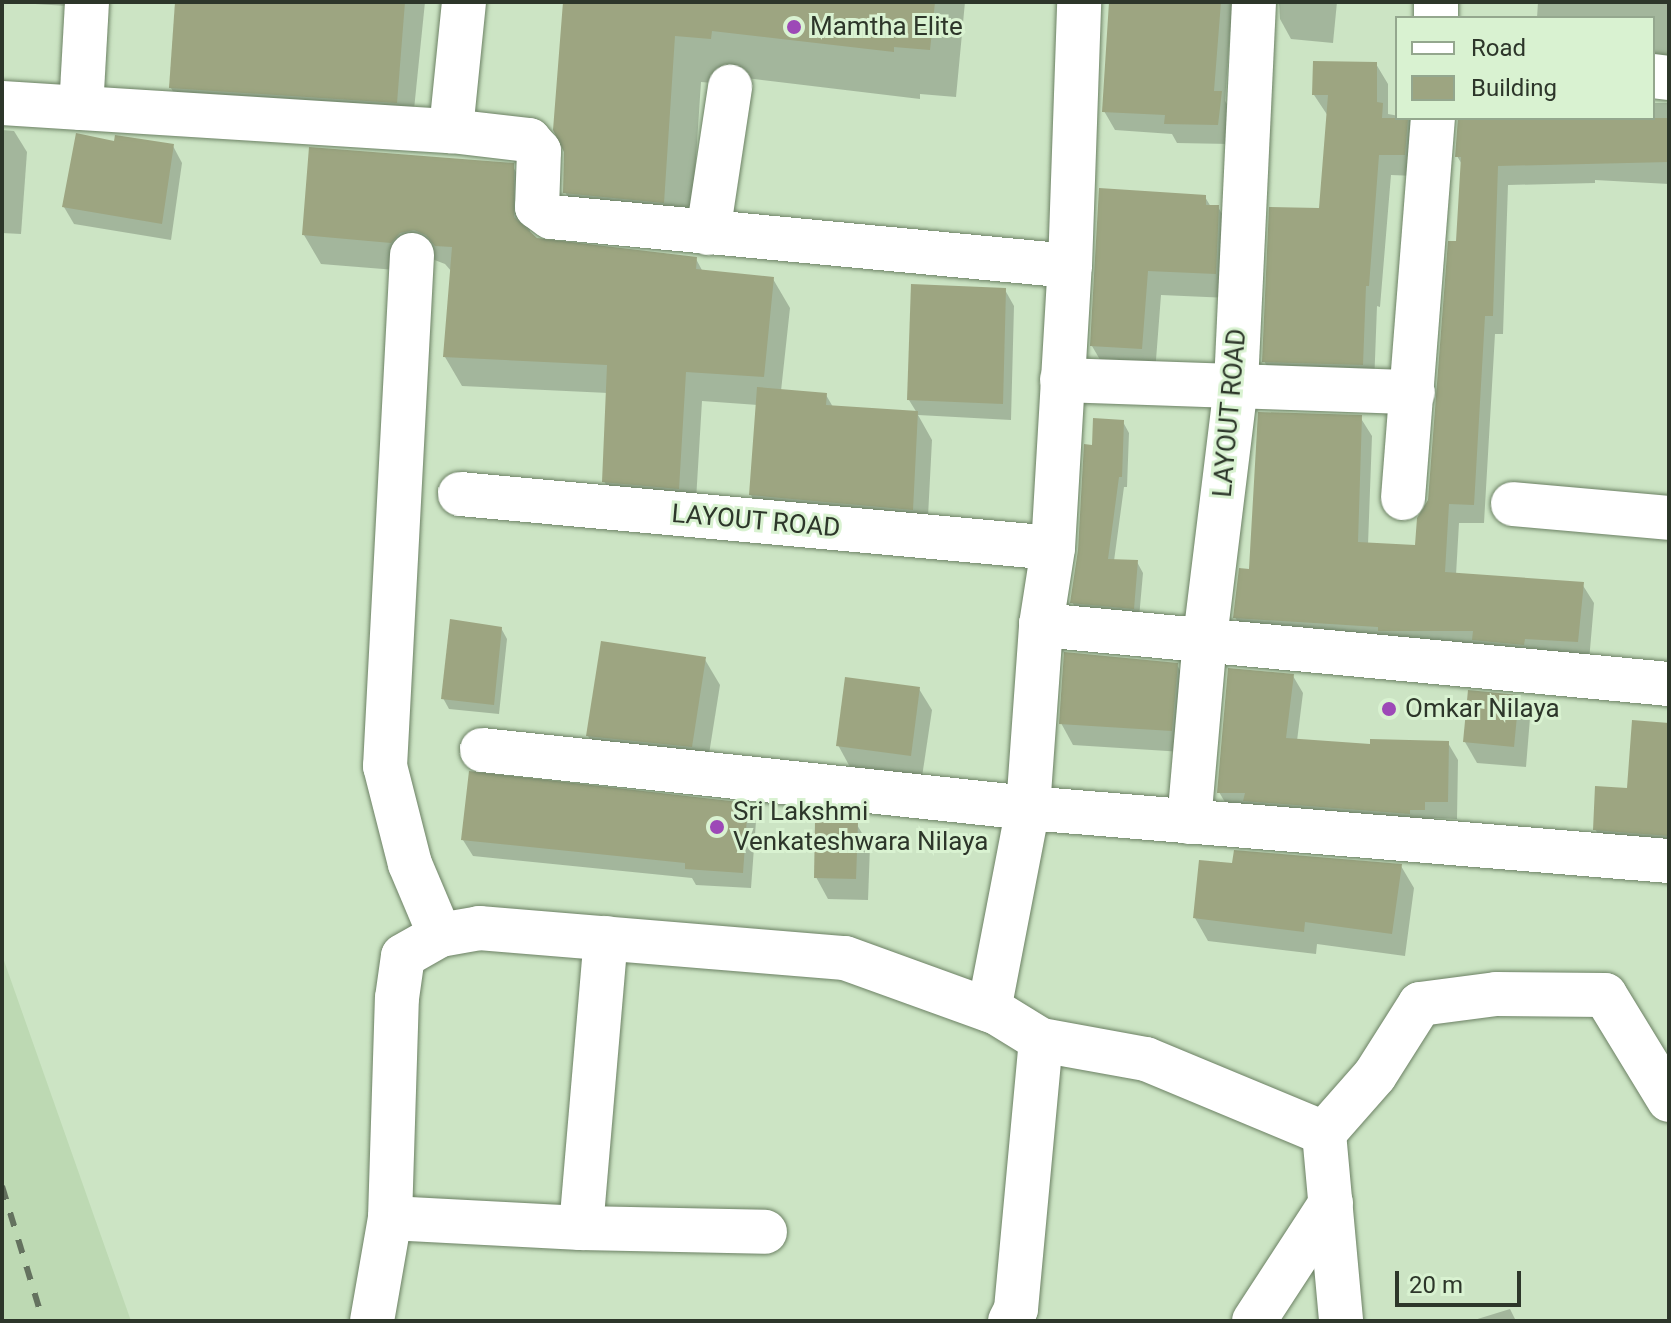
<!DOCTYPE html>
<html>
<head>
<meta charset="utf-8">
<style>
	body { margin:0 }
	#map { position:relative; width:1671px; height:1323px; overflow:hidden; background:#cce4c4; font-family:Roboto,sans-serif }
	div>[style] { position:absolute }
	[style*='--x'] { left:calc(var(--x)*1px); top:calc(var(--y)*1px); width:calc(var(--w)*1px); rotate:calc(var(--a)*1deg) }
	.built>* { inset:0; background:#bdd9b3 }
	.shadow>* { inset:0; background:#0003 }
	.building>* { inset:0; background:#9da581 }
	.roads { filter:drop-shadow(0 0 2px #6c8164) drop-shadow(0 0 2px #6c8164) }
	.minor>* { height:44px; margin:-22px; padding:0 22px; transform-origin:22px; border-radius:22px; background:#fff }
	.rail>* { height:6px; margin-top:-3px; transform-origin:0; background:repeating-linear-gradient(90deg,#64725f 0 14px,transparent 0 28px) }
	.dots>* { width:22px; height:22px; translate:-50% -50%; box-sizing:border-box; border:4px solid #d9f2d1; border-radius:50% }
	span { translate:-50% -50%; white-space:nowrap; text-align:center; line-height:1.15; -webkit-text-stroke:6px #d9f2d1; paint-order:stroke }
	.poi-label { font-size:26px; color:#2d362a }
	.left { translate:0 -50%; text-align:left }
	.street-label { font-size:26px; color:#2d362a }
	.frame { position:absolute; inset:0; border:4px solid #2d362a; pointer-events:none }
	.legend { position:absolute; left:1395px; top:16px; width:260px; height:104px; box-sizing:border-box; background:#d9f2d1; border:2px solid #94a78e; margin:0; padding:10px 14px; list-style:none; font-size:24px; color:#2d362a }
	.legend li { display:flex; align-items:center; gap:16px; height:40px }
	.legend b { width:40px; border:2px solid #94a78e }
	.scale { position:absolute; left:1395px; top:1271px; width:126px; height:36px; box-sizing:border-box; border:4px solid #2d362a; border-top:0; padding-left:10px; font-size:24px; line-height:28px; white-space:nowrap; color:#2d362a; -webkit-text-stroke:6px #d9f2d1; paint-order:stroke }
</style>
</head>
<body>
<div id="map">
	<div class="built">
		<i style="clip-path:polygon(2px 955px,131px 1321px,2px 1321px)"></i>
	</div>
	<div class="shadow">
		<i style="clip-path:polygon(2px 2px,68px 2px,68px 6px)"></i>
		<i style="clip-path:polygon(177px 2px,425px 2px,412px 129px,187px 115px,171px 88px)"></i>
		<i style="clip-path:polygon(566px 2px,965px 2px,956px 97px,920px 94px,920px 99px,738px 77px,737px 85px,701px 82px,690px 249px,592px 239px,565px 192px)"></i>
		<i style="clip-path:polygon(1111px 2px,1250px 2px,1239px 33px,1230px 32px,1225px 101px,1232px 112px,1229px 144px,1177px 143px,1172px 134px,1115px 130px,1104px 111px)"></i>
		<i style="clip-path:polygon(1279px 2px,1337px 2px,1333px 43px,1291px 39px,1280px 19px)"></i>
		<i style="clip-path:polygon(1538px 2px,1669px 2px,1669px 72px,1653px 73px,1653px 18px,1537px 18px)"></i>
		<i style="clip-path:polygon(1376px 64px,1388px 84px,1388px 114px,1410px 118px,1420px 136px,1416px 176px,1391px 175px,1380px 307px,1377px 306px,1374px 386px,1276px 382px,1264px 361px,1321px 210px,1328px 116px,1314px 95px)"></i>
		<i style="clip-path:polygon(1653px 103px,1669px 103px,1669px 184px,1595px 180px,1595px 183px,1508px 185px,1503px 334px,1495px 334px,1484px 523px,1459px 523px,1456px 575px,1582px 584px,1594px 603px,1589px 661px,1246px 637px,1235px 617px,1251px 571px,1360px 417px,1372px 436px,1368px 545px,1417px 547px,1430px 501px,1458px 243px,1463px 166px,1457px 156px,1459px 118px,1653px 118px)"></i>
		<i style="clip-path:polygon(2px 130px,14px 131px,27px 152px,21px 234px,2px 233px)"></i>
		<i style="clip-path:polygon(116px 143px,173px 146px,182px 163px,171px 240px,74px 224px,64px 207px)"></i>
		<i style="clip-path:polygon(512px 165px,529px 195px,530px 234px,536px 240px,696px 259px,703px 272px,773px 279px,790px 308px,781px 391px,826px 395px,833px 407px,917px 413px,909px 400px,1005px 290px,1014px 306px,1011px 420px,918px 415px,932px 440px,927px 536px,766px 522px,751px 495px,758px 405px,702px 401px,695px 517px,620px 511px,604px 481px,608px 393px,462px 386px,445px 357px,452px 272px,445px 264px,432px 259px,408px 271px,321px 264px,304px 235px)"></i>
		<i style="clip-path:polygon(1101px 190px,1205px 197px,1211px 207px,1218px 207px,1232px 231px,1229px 298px,1161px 295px,1155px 373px,1106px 370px,1092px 346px)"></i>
		<i style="clip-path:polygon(1123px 422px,1129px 433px,1127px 487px,1124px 487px,1114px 561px,1137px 562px,1143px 573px,1139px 618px,1078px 612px,1072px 602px,1094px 447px)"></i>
		<i style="clip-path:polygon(501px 628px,507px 639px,499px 714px,449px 709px,443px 698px)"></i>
		<i style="clip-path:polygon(704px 658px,720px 685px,706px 773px,603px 762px,588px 736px)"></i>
		<i style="clip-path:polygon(1177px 665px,1189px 686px,1183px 752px,1073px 745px,1061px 723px)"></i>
		<i style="clip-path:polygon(1293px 676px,1303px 693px,1297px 741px,1372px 746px,1448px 743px,1458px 760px,1457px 819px,1434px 818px,1434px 827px,1229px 809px,1219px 792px)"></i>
		<i style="clip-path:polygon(919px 689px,932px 710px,922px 777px,850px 767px,838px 745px)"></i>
		<i style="clip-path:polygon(1518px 697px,1530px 718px,1526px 767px,1477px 763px,1465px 742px)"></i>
		<i style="clip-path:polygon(1669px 725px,1669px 853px,1606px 847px,1595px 829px,1629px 790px)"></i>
		<i style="clip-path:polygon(747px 805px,756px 821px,751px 888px,696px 885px,692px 878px,473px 856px,463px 840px)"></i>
		<i style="clip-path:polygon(857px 825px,870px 846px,868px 900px,828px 899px,816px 877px)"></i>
		<i style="clip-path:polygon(1401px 866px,1414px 888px,1405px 956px,1317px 944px,1316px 954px,1208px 941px,1195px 918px)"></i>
		<i style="clip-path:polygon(1510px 1309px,1516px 1321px,1471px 1321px)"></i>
	</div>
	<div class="building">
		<i style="clip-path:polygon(175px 2px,405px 2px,397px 103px,169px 88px)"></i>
		<i style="clip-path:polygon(563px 2px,935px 2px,930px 50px,894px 47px,894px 52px,712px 31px,711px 39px,675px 36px,664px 203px,563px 193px,564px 152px,553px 130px)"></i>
		<i style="clip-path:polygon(1109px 2px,1221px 2px,1214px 91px,1222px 91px,1218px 125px,1164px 124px,1165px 115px,1102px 112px)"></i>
		<i style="clip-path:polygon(1313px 61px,1377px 62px,1377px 102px,1383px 103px,1382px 118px,1408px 118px,1405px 155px,1379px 155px,1369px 286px,1366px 286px,1363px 365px,1262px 362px,1269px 207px,1319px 208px,1328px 95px,1312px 95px)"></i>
		<i style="clip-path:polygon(1458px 118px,1669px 118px,1669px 162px,1498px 166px,1493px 316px,1485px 316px,1474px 505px,1449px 504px,1445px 572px,1584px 582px,1578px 642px,1525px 639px,1524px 645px,1472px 640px,1473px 631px,1378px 631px,1378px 627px,1233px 618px,1239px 568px,1249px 569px,1258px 412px,1362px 415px,1358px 542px,1415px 545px,1417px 518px,1428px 500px,1448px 241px,1456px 241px,1461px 157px,1455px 157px)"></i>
		<i style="clip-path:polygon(76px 133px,114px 141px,115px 135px,174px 144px,162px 224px,62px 207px)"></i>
		<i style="clip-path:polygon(309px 147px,514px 163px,514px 217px,537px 238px,697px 257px,696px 269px,774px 277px,764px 377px,686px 372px,679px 489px,602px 482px,607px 365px,443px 357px,452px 247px,435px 246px,426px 235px,414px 230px,400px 233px,391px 243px,302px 235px)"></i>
		<i style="clip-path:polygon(1099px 188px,1206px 195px,1206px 205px,1219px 205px,1216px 274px,1148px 271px,1142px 349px,1090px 346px)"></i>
		<i style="clip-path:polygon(911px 284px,1006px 288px,1003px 404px,907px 400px)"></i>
		<i style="clip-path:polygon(757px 387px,827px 393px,826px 405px,918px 411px,913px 510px,749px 495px)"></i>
		<i style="clip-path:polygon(1093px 418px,1124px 420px,1122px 477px,1119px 477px,1108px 559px,1138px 560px,1134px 609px,1070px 603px,1078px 550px,1084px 444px,1092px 445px)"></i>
		<i style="clip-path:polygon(450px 619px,502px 627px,494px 705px,441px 699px)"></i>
		<i style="clip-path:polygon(601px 641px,706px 657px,692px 747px,586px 736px)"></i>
		<i style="clip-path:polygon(1064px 652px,1178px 663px,1172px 731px,1059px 724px)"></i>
		<i style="clip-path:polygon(1228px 668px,1294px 674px,1286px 738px,1370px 744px,1370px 739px,1449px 741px,1448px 802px,1425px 802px,1425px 810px,1410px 810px,1410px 814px,1243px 801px,1245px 793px,1217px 793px)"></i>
		<i style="clip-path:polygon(845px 677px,920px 687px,911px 756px,836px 746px)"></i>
		<i style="clip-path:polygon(1468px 690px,1519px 695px,1514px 747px,1463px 742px)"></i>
		<i style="clip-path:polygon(1632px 720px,1669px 723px,1669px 836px,1593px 830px,1595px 786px,1627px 788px)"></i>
		<i style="clip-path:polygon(469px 771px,748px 803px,743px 873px,685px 869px,685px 863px,461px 840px)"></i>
		<i style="clip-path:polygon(815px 822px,858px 823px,856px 879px,814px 878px)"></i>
		<i style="clip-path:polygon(1234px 850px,1402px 864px,1392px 934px,1305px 922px,1304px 932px,1193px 918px,1199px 860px,1232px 863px)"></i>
	</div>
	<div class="roads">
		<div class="minor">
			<i style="--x:87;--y:2;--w:106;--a:93.2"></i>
			<i style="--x:81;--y:108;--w:371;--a:3.6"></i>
			<i style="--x:464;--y:2;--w:130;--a:95.8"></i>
			<i style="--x:451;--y:131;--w:79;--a:6.6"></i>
			<i style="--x:529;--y:140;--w:15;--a:48"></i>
			<i style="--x:539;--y:151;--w:56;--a:92"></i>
			<i style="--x:537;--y:207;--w:17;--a:36"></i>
			<i style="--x:551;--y:217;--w:521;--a:5.39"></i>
			<i style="--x:1436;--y:2;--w:16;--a:90"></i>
			<i style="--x:1653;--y:76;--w:16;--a:7"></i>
			<i style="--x:2;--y:103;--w:79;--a:3.6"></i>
			<i style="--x:708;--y:233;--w:148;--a:-81.4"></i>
			<i style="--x:412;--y:255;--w:512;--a:93.02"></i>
			<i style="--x:385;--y:766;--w:101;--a:75.7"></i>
			<i style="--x:410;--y:864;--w:77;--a:67.1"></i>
			<i style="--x:1062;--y:380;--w:351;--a:2"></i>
			<i style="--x:460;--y:494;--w:595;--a:5.2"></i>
			<i style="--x:1403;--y:498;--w:381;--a:-85.5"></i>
			<i style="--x:1513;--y:504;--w:157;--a:5.1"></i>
			<i style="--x:1041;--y:625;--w:631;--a:5.37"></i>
			<i style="--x:482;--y:750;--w:549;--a:6.06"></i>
			<i style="--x:1028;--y:808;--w:643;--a:4.73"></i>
			<i style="--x:1189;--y:822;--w:185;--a:-85"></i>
			<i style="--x:1205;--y:638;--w:256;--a:-83"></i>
			<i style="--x:1236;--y:384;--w:382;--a:-87.3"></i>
			<i style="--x:989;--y:1010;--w:206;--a:-79.1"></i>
			<i style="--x:1028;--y:808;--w:183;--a:-85.9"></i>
			<i style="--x:1041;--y:625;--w:78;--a:-81.1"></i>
			<i style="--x:1053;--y:548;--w:283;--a:-86.6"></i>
			<i style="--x:1070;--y:266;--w:264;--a:-88"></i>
			<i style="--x:1324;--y:1133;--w:189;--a:84.8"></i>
			<i style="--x:390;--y:1218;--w:191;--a:3"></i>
			<i style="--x:581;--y:1228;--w:184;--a:1.2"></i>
			<i style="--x:581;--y:1228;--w:291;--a:-85.1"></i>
			<i style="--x:372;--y:1321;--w:105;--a:-80.1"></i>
			<i style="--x:390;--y:1218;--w:220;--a:-88.2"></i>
			<i style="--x:397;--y:998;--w:42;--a:-81.9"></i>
			<i style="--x:403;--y:956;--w:43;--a:-29.6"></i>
			<i style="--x:440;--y:935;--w:40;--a:-10"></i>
			<i style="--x:479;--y:928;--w:367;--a:4.7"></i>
			<i style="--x:845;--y:958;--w:162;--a:19.9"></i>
			<i style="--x:997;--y:1013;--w:52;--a:31.5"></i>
			<i style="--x:1041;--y:1040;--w:107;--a:10.3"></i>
			<i style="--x:1146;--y:1059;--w:193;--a:22.6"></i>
			<i style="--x:1324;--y:1133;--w:77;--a:-48.7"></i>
			<i style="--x:1375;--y:1075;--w:84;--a:-57.6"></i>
			<i style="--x:1420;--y:1004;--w:77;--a:-7.5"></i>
			<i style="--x:1496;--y:994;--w:109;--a:0.5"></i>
			<i style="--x:1605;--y:995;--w:123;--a:58.6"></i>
			<i style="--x:1010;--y:1321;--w:13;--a:-63"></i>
			<i style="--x:1016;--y:1309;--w:270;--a:-84.7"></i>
			<i style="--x:1254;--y:1321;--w:141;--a:-56.9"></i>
		</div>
	</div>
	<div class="rail">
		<i style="--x:2;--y:1186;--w:141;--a:73.1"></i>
	</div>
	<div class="dots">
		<i style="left:794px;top:27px;background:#9d49b7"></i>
		<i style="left:1389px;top:709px;background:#9d49b7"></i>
		<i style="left:717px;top:827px;background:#9d49b7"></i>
	</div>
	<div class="poi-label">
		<span class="left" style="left:810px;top:27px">Mamtha Elite</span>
		<span class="left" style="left:1405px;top:709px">Omkar Nilaya</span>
		<span class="left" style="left:733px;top:827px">Sri Lakshmi<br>Venkateshwara Nilaya</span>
	</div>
	<div class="street-label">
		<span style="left:1230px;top:413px;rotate:-85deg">LAYOUT ROAD</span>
		<span style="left:756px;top:521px;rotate:5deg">LAYOUT ROAD</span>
	</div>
	<div class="frame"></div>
	<ul class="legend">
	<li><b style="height:10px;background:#fff"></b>Road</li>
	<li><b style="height:22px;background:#9da581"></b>Building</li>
	</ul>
	<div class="scale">20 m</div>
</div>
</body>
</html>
